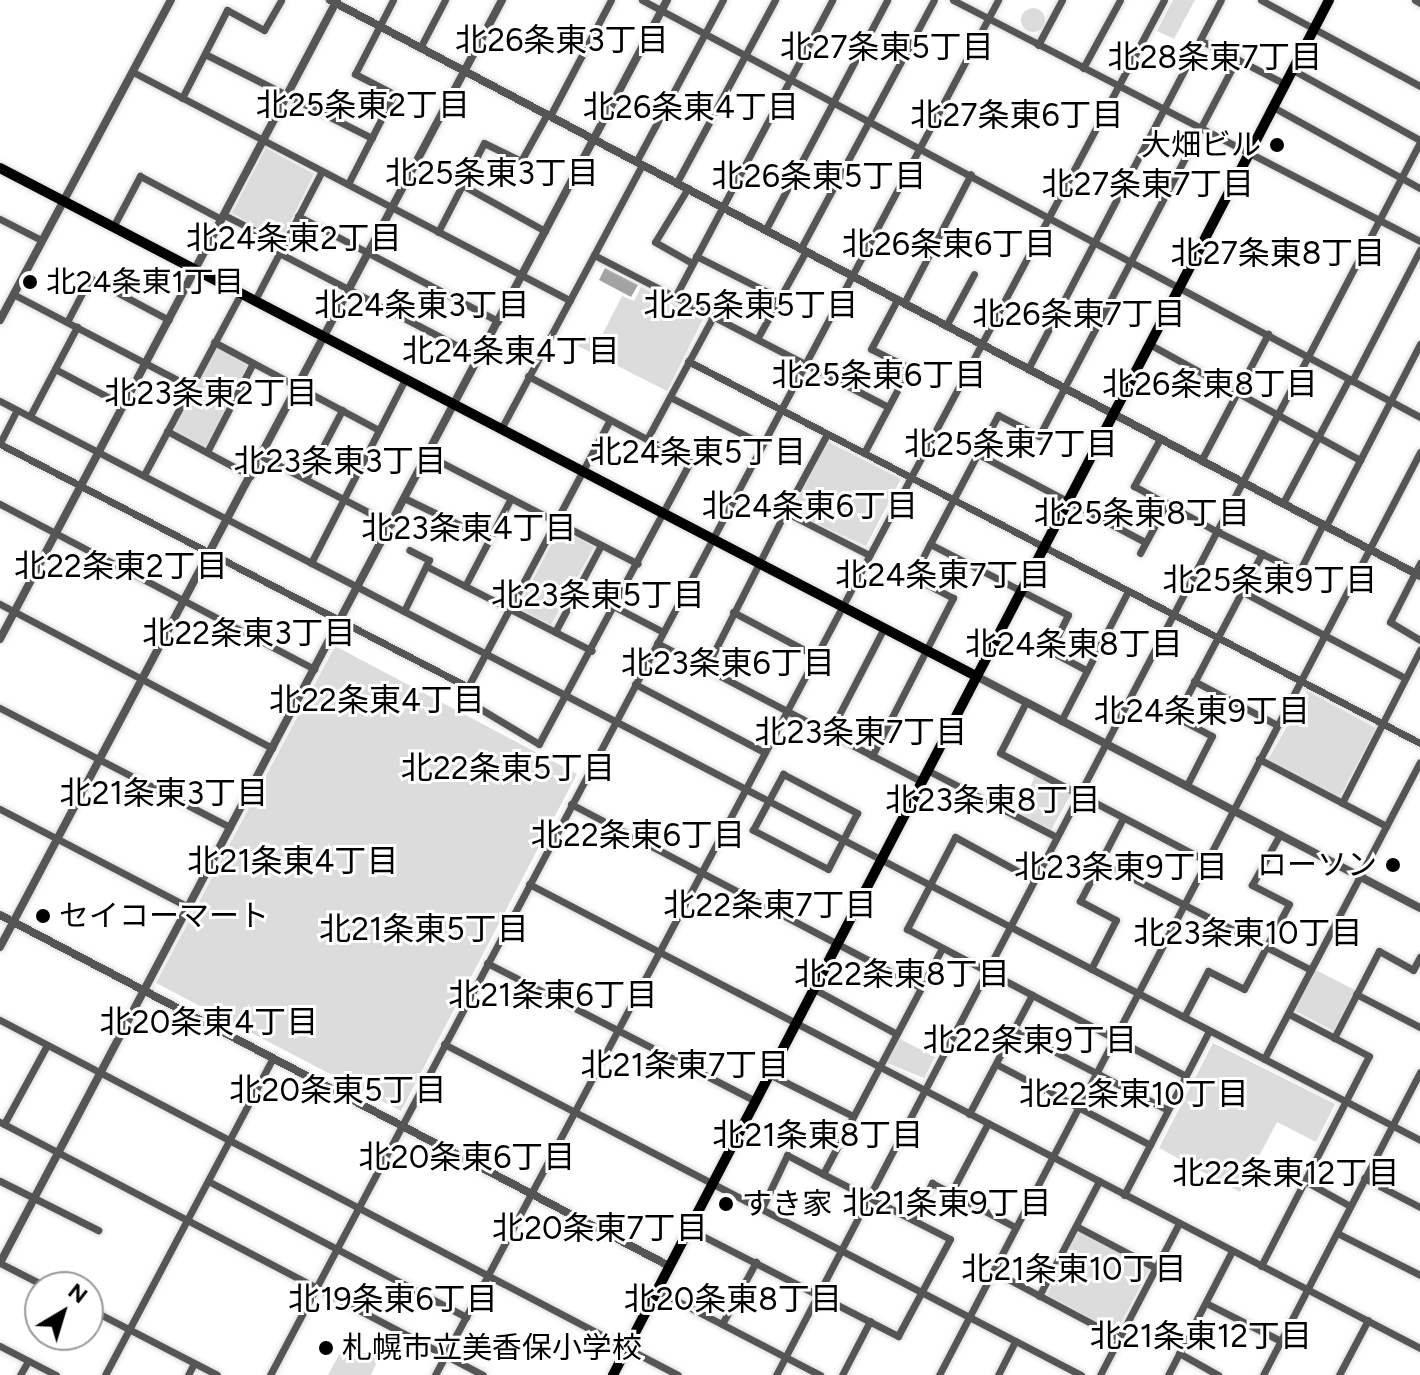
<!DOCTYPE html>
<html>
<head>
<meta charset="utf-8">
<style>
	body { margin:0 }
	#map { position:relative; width:1420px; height:1375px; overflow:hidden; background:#fff; font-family:Figtree,"Noto Sans JP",sans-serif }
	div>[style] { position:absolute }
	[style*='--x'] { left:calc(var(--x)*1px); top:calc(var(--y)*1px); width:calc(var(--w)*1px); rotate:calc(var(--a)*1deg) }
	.green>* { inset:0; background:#dcdcdc }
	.round { border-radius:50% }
	.water>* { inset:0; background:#a3a3a3 }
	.roads { filter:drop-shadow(0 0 2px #dbdbdb) drop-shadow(0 0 2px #dbdbdb) }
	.minor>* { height:7px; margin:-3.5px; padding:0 3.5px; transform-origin:3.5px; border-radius:3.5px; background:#555 }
	.tertiary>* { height:8px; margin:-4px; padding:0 4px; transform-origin:4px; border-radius:4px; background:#555 }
	.primary>* { height:10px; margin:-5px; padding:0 5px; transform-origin:5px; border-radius:5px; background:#000 }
	.dots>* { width:22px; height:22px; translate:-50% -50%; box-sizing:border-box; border:4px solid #fff; border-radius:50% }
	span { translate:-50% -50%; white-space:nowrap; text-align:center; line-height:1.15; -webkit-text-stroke:6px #fff; paint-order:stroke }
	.poi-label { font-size:30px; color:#000 }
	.right { translate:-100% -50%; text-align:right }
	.left { translate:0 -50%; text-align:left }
	.neighbourhood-label { font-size:32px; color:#000 }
	.north { position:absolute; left:24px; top:1271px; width:80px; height:80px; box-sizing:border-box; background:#fff; border:2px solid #999; border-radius:50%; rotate:38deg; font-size:22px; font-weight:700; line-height:32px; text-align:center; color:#000 }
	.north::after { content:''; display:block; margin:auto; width:28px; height:36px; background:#000; clip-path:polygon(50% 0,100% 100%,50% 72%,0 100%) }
</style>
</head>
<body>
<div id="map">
	<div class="green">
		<i style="clip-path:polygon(1173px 0,1195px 0,1174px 39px,1157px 31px)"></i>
		<i class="round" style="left:1021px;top:8px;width:24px;height:24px"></i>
		<i style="clip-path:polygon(266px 148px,314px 174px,281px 240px,232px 213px)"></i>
		<i style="clip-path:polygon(641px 287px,703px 319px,667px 391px,578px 346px,584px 334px,599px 341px,622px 296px,634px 301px)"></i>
		<i style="clip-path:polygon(215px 346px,249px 365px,205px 449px,171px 430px)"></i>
		<i style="clip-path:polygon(826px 441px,901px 479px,866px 546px,789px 511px)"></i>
		<i style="clip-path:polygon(560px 528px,594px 547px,551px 625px,518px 608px)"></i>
		<i style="clip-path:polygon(335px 646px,577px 774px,401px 1111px,156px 983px)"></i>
		<i style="clip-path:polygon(1307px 691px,1376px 728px,1339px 798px,1268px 760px)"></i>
		<i style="clip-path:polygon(1036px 774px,1071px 794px,1051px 830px,1018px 812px)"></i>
		<i style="clip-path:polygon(1316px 970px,1355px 990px,1334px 1031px,1294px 1010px)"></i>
		<i style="clip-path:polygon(898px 1038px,935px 1057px,924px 1078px,885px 1062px)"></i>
		<i style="clip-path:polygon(1213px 1043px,1335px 1104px,1316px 1142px,1277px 1122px,1240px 1192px,1159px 1148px)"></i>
		<i style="clip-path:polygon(1078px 1230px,1149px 1270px,1116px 1332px,1047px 1295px)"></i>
		<i style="clip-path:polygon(341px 1351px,355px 1359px,360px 1351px,378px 1360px,371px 1375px,328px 1375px)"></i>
	</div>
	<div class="water">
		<i style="clip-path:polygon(605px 268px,638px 285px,631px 297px,599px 280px)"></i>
	</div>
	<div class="roads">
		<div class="minor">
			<i style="--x:642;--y:0;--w:883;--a:28.19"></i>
			<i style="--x:953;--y:0;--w:526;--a:27.3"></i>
			<i style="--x:1261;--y:0;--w:181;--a:28.4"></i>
			<i style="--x:1415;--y:0;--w:6;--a:31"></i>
			<i style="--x:1200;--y:40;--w:96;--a:27.4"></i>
			<i style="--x:1038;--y:45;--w:51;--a:-61.9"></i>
			<i style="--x:420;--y:48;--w:54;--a:-62.5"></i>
			<i style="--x:205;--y:54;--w:187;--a:26.7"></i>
			<i style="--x:1083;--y:68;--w:77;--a:-61.4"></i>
			<i style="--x:1293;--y:70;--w:145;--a:28.9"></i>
			<i style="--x:133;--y:72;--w:493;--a:27.6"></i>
			<i style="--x:182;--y:98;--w:99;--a:-62.9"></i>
			<i style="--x:227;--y:10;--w:42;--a:28.4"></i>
			<i style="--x:264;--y:30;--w:34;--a:-60"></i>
			<i style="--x:1273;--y:107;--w:168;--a:28.9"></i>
			<i style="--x:550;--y:116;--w:131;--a:-62.3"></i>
			<i style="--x:636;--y:162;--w:184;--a:-61.8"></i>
			<i style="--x:677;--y:182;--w:207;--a:-61.7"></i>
			<i style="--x:348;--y:184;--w:101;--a:-62.9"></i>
			<i style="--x:394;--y:94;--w:44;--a:-152.9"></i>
			<i style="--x:355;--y:74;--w:83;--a:-62.8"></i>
			<i style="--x:462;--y:185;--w:95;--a:29"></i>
			<i style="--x:688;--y:188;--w:63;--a:121.4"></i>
			<i style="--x:655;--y:242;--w:43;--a:29.6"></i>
			<i style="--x:224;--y:215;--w:66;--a:27"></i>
			<i style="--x:298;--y:216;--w:226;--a:27.7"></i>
			<i style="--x:0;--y:219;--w:46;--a:27.1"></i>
			<i style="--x:113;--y:227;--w:58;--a:-62.1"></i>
			<i style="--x:140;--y:176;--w:92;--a:28"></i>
			<i style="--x:766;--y:229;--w:259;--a:-62.1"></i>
			<i style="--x:438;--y:232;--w:100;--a:-62.7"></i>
			<i style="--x:484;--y:143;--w:41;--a:25.9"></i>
			<i style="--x:521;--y:161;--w:54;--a:-61"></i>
			<i style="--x:801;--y:248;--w:281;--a:-61.8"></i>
			<i style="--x:279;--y:253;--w:225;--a:27.5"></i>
			<i style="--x:594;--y:255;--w:331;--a:27.3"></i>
			<i style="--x:696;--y:256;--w:93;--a:26.8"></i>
			<i style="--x:13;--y:294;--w:201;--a:27.6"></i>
			<i style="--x:675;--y:297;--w:336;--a:-62.1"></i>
			<i style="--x:255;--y:300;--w:145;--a:-62.6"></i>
			<i style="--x:904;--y:303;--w:145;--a:-62.6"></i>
			<i style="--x:67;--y:322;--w:50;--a:-62.4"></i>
			<i style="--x:90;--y:278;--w:89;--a:28"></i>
			<i style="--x:946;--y:326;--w:59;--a:-61.7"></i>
			<i style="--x:757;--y:339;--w:101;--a:-60.9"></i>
			<i style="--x:214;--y:342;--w:187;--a:28.1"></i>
			<i style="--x:1149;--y:344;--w:241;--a:28.8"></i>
			<i style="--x:688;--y:361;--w:826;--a:27.56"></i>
			<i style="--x:55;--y:369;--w:77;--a:27.9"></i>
			<i style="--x:1028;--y:369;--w:416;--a:-62.4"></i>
			<i style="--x:528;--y:376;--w:183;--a:28"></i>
			<i style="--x:690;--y:462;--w:320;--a:118.2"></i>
			<i style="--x:539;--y:744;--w:90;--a:-149.1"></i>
			<i style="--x:462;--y:698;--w:314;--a:-62"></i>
			<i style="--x:1352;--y:381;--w:148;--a:-62.6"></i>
			<i style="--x:670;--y:397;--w:103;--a:27.1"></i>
			<i style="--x:0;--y:401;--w:1601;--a:27.49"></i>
			<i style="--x:30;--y:416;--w:101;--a:-62.2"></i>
			<i style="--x:501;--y:429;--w:299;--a:-61.9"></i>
			<i style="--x:167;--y:431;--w:95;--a:28.2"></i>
			<i style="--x:827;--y:434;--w:89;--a:118.3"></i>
			<i style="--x:785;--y:512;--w:92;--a:27.1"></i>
			<i style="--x:647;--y:439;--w:139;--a:-61.6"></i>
			<i style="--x:1160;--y:439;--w:54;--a:119"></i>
			<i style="--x:1134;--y:486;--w:94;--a:28.8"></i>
			<i style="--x:1216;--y:531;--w:93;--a:26.3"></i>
			<i style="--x:1299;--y:572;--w:54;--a:-63.4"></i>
			<i style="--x:0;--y:443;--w:37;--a:-63"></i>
			<i style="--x:0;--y:444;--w:527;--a:27.44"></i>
			<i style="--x:207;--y:452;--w:100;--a:-62.7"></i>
			<i style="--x:864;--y:453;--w:96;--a:-62.1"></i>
			<i style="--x:909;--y:368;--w:42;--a:-153.4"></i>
			<i style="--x:871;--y:349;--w:55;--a:-62"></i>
			<i style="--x:978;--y:454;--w:189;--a:27.8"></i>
			<i style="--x:427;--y:455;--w:237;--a:27.3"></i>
			<i style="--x:261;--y:456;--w:147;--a:27.6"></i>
			<i style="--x:1201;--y:461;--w:144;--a:-62.2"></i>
			<i style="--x:144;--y:475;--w:206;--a:-61.9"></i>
			<i style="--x:306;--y:479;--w:78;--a:-62.4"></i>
			<i style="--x:404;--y:498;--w:94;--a:25.8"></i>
			<i style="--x:1283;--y:503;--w:140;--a:-62"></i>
			<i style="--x:0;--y:504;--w:355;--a:27.7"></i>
			<i style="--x:1326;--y:526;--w:205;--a:-62.7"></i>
			<i style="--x:930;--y:544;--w:155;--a:27.2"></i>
			<i style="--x:1068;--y:615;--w:40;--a:116.6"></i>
			<i style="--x:1050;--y:651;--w:41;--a:27.8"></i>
			<i style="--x:1140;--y:553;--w:57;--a:-61.6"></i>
			<i style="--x:311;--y:563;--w:207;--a:-62.9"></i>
			<i style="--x:1420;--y:563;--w:66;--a:117"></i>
			<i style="--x:1390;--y:622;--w:35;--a:31"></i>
			<i style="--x:426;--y:566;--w:186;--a:27.1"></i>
			<i style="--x:465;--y:586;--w:99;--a:-62.4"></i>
			<i style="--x:1241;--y:591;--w:186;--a:27.9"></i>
			<i style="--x:0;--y:604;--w:308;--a:27.9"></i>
			<i style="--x:615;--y:607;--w:54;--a:27.5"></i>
			<i style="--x:404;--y:611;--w:57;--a:-63.9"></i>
			<i style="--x:429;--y:560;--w:22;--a:-153"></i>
			<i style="--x:733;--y:612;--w:92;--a:28"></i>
			<i style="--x:555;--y:632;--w:98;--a:-62.1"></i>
			<i style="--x:657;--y:643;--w:298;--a:27.6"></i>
			<i style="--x:705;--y:670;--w:177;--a:-63.1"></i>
			<i style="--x:1194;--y:681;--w:94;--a:27.9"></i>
			<i style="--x:635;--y:684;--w:146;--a:27.8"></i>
			<i style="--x:1026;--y:702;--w:57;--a:117"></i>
			<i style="--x:1000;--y:753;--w:233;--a:27.6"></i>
			<i style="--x:0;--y:708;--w:259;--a:27.4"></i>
			<i style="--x:1061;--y:721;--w:146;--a:-62.7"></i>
			<i style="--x:829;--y:734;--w:119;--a:-62.6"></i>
			<i style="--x:872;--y:756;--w:178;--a:-62.9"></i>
			<i style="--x:953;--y:598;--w:45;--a:-152.3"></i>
			<i style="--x:913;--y:577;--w:37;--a:-63"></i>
			<i style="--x:930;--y:544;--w:146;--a:-62.2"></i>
			<i style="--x:998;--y:415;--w:46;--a:27.1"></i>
			<i style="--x:1039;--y:436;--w:426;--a:-62.3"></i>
			<i style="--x:1259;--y:759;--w:144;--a:27.8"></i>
			<i style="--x:927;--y:770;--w:145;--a:27.4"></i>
			<i style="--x:783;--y:774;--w:84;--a:27.8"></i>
			<i style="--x:857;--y:813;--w:63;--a:117.4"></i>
			<i style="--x:828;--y:869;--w:85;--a:-152.5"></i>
			<i style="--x:753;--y:830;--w:64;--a:-61.8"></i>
			<i style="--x:1187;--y:785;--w:55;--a:-63"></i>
			<i style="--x:1212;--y:736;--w:41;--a:-152.2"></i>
			<i style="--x:1176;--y:717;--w:185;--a:-62.3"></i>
			<i style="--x:1342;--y:803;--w:172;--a:-63"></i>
			<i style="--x:571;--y:804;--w:395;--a:27.7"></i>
			<i style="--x:0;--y:809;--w:212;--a:27.5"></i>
			<i style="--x:1101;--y:862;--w:236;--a:27.2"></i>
			<i style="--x:1034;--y:880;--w:90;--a:-151.4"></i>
			<i style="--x:955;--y:837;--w:104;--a:117.6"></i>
			<i style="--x:907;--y:929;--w:315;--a:27.8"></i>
			<i style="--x:529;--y:884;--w:1005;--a:27.51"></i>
			<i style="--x:487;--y:963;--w:301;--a:27.2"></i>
			<i style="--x:1091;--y:969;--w:55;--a:-63"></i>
			<i style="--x:1116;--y:920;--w:41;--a:-152.2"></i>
			<i style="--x:1080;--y:901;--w:93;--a:-62.6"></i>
			<i style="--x:814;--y:989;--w:94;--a:28.5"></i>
			<i style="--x:1356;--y:994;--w:72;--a:27.3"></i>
			<i style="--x:1184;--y:1017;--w:52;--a:-62.4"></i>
			<i style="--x:1208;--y:971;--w:40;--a:26.6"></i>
			<i style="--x:1244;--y:989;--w:96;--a:-62.1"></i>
			<i style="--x:1289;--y:904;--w:42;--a:-152.8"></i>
			<i style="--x:1252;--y:885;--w:58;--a:-61.2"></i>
			<i style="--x:0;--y:1020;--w:765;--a:27.64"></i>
			<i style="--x:1013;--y:1030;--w:174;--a:27.3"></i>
			<i style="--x:1334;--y:1038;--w:98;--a:-62.7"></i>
			<i style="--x:1379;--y:951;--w:39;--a:29"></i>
			<i style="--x:1413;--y:970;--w:15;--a:-62"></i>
			<i style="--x:444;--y:1044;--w:718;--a:27.46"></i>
			<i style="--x:1264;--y:1059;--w:335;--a:-62.3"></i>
			<i style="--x:996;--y:1064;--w:174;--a:27.7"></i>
			<i style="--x:769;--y:1074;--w:94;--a:26.6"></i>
			<i style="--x:969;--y:1114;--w:135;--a:-62.1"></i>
			<i style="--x:0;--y:1122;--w:545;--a:27.65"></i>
			<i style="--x:4;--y:1124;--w:90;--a:-61.4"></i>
			<i style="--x:1364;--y:1178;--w:63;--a:27.4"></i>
			<i style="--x:0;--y:1181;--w:110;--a:26.6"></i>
			<i style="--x:208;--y:1181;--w:292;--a:27.8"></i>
			<i style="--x:1305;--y:1181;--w:51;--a:29.1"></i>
			<i style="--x:951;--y:1193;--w:79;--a:-62.1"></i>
			<i style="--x:1124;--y:1195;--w:185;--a:-62.6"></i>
			<i style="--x:762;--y:1208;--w:59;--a:-64.7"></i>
			<i style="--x:787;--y:1155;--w:41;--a:27.8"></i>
			<i style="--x:913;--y:1220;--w:42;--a:-62.8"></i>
			<i style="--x:932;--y:1183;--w:94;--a:27.9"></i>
			<i style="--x:1076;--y:1226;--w:90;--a:27.7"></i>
			<i style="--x:689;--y:1229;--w:235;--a:27.1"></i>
			<i style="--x:898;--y:1336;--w:110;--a:-61.8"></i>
			<i style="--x:950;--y:1239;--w:143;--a:-152.9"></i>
			<i style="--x:823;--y:1174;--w:255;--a:-62.2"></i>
			<i style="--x:1337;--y:1233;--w:93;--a:26.8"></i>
			<i style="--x:0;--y:1263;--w:53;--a:27.1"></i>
			<i style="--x:1261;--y:1266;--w:236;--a:-62.8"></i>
			<i style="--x:1369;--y:1056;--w:90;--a:-152.3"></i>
			<i style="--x:993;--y:1271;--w:143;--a:28"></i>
			<i style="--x:656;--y:1290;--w:185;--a:27.4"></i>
			<i style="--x:1039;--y:1296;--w:130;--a:-62.4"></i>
			<i style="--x:1206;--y:1303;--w:84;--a:26.9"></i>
			<i style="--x:88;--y:1308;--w:145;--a:27.4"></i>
			<i style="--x:722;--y:1324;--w:71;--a:-61.3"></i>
			<i style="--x:0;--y:1346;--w:63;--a:27.4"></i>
			<i style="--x:1179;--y:1353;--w:45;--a:29.4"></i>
			<i style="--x:20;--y:1375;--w:16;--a:-60"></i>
			<i style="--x:105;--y:1375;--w:359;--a:-62.1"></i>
			<i style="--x:188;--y:1375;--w:13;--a:-63"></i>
			<i style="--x:270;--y:1375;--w:1556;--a:-62.1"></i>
			<i style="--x:435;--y:1375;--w:1556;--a:-62.07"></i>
			<i style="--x:776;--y:1375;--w:1391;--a:-62.42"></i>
			<i style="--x:842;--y:1375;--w:61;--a:-62.6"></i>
			<i style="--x:939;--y:1375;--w:1041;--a:-62.47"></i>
			<i style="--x:998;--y:1375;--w:38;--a:-63"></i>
			<i style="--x:1100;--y:1375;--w:171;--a:-62.5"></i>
			<i style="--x:1168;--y:1375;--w:140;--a:-62.7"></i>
			<i style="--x:1263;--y:1375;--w:341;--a:-62.6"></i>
			<i style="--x:1339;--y:1375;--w:62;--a:-62.2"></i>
		</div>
		<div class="tertiary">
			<i style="--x:330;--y:0;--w:1233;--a:27.85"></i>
			<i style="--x:0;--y:320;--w:363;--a:-61.9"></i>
			<i style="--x:0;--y:639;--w:722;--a:-62.19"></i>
			<i style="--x:976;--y:676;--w:501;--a:27.59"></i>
			<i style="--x:0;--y:915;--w:755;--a:27.68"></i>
			<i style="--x:0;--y:947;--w:1072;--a:-62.07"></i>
			<i style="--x:0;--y:1263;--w:1428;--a:-62.16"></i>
		</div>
		<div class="primary">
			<i style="--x:0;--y:168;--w:1100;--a:27.5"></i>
			<i style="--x:613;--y:1375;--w:1550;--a:-62.49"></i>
		</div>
	</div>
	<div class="dots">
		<i style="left:1277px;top:145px;background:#000"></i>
		<i style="left:30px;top:282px;background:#000"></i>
		<i style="left:1393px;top:865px;background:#000"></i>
		<i style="left:43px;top:916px;background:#000"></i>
		<i style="left:726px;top:1204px;background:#000"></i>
		<i style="left:326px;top:1348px;background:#000"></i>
	</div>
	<div class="poi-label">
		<span class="right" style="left:1261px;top:145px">大畑ビル</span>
		<span class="left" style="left:46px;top:282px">北24条東1丁目</span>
		<span class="right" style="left:1377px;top:865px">ローソン</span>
		<span class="left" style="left:59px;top:916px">セイコーマート</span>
		<span class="left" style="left:742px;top:1204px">すき家</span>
		<span class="left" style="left:342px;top:1348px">札幌市立美香保小学校</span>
	</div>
	<div class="neighbourhood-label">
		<span style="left:562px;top:40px">北26条東3丁目</span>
		<span style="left:887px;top:47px">北27条東5丁目</span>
		<span style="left:1215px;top:57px">北28条東7丁目</span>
		<span style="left:363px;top:105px">北25条東2丁目</span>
		<span style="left:691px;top:107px">北26条東4丁目</span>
		<span style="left:1017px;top:115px">北27条東6丁目</span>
		<span style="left:492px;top:173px">北25条東3丁目</span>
		<span style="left:819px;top:176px">北26条東5丁目</span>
		<span style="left:1148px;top:184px">北27条東7丁目</span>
		<span style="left:294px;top:238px">北24条東2丁目</span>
		<span style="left:949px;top:244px">北26条東6丁目</span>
		<span style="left:1278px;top:253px">北27条東8丁目</span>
		<span style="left:422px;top:305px">北24条東3丁目</span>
		<span style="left:751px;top:305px">北25条東5丁目</span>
		<span style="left:1079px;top:314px">北26条東7丁目</span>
		<span style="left:511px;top:351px">北24条東4丁目</span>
		<span style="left:879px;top:375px">北25条東6丁目</span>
		<span style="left:1210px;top:384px">北26条東8丁目</span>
		<span style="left:211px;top:393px">北23条東2丁目</span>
		<span style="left:1011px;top:444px">北25条東7丁目</span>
		<span style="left:698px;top:452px">北24条東5丁目</span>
		<span style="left:340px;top:461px">北23条東3丁目</span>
		<span style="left:810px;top:506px">北24条東6丁目</span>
		<span style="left:1142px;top:513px">北25条東8丁目</span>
		<span style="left:469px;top:528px">北23条東4丁目</span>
		<span style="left:121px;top:566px">北22条東2丁目</span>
		<span style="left:943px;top:575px">北24条東7丁目</span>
		<span style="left:1270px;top:580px">北25条東9丁目</span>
		<span style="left:598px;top:595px">北23条東5丁目</span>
		<span style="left:249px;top:633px">北22条東3丁目</span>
		<span style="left:1074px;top:644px">北24条東8丁目</span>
		<span style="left:728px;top:663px">北23条東6丁目</span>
		<span style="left:377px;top:700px">北22条東4丁目</span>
		<span style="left:1202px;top:711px">北24条東9丁目</span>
		<span style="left:861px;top:732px">北23条東7丁目</span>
		<span style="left:508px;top:768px">北22条東5丁目</span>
		<span style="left:164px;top:793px">北21条東3丁目</span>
		<span style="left:993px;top:800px">北23条東8丁目</span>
		<span style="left:638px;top:835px">北22条東6丁目</span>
		<span style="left:293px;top:861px">北21条東4丁目</span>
		<span style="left:1121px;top:867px">北23条東9丁目</span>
		<span style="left:770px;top:905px">北22条東7丁目</span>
		<span style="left:424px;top:929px">北21条東5丁目</span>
		<span style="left:1248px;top:933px">北23条東10丁目</span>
		<span style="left:902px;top:974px">北22条東8丁目</span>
		<span style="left:553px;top:995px">北21条東6丁目</span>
		<span style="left:209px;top:1022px">北20条東4丁目</span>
		<span style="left:1030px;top:1040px">北22条東9丁目</span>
		<span style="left:685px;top:1065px">北21条東7丁目</span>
		<span style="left:338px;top:1090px">北20条東5丁目</span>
		<span style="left:1134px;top:1094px">北22条東10丁目</span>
		<span style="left:818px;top:1135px">北21条東8丁目</span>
		<span style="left:467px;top:1157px">北20条東6丁目</span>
		<span style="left:1286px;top:1173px">北22条東12丁目</span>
		<span style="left:947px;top:1203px">北21条東9丁目</span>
		<span style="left:600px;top:1228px">北20条東7丁目</span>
		<span style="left:1074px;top:1269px">北21条東10丁目</span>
		<span style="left:393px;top:1299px">北19条東6丁目</span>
		<span style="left:733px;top:1299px">北20条東8丁目</span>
		<span style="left:1201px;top:1336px">北21条東12丁目</span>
	</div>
	<div class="north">N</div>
</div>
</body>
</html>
